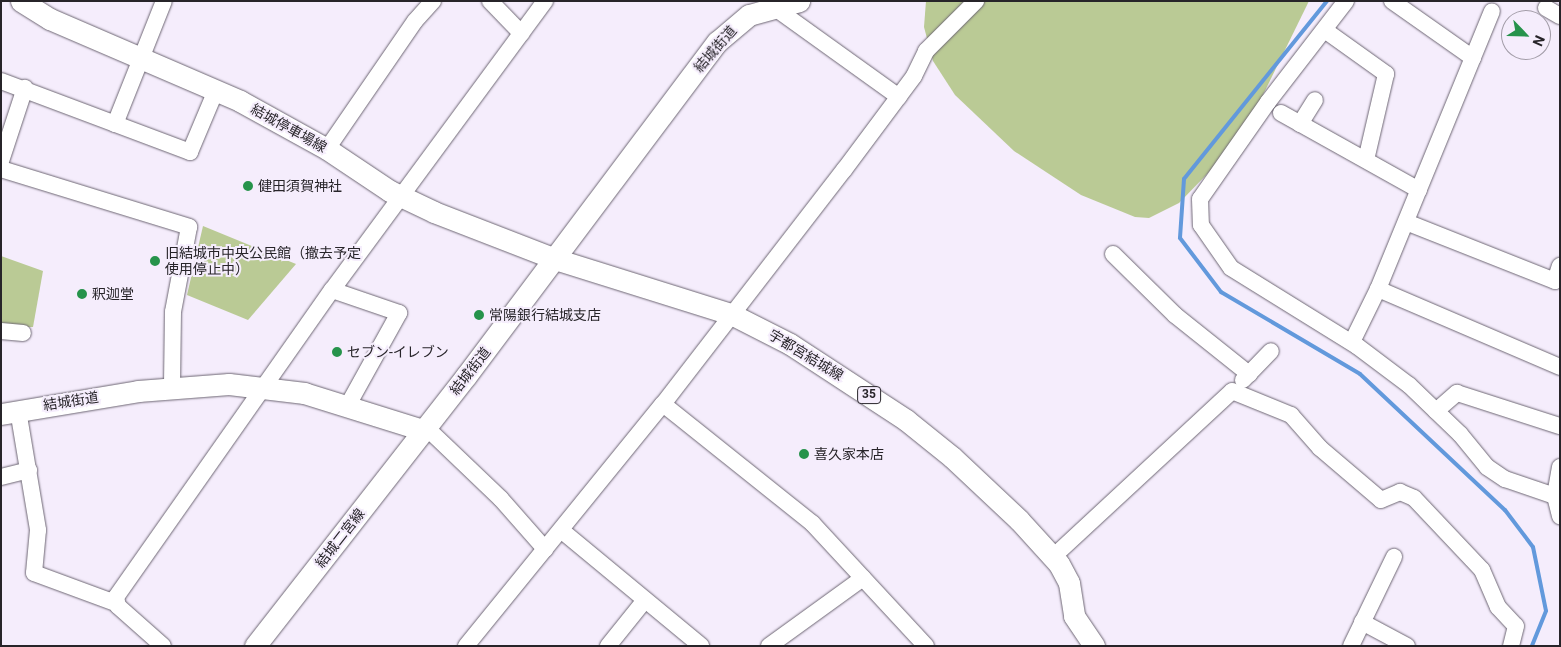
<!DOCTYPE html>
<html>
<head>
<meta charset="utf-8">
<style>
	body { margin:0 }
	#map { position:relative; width:1561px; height:647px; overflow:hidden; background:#f5edfc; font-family:Roboto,"Noto Sans JP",sans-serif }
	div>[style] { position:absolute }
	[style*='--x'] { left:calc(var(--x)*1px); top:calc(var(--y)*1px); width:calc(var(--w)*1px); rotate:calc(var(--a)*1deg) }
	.green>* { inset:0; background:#baca95 }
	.stream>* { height:4px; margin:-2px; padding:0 2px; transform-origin:2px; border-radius:2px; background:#6299dc }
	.roads { filter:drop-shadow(0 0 1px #6d6673) drop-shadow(0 0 1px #6d6673) }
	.minor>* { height:16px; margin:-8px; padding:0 8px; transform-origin:8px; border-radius:8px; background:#fff }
	.major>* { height:21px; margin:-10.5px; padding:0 10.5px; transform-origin:10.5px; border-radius:10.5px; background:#fff }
	.dots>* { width:14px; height:14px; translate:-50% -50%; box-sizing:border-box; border:2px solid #f5edfc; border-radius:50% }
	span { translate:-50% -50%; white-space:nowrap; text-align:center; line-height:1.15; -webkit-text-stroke:4px #f5edfc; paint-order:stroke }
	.shield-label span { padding:1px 4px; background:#f5edfc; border:1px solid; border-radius:4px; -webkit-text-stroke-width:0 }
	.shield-label { font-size:12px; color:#272429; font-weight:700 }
	.street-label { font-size:14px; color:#272429 }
	.poi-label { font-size:14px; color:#272429 }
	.left { translate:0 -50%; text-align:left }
	.frame { position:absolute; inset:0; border:2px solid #272429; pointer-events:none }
	.north { position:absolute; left:1501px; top:10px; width:50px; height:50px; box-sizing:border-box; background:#f5edfc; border:1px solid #a39da8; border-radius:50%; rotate:114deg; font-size:14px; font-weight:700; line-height:20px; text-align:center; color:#272429 }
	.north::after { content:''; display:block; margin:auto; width:18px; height:22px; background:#26934b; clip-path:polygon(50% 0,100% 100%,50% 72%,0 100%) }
</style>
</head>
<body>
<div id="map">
	<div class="green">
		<i style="clip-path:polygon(926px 1px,1309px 1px,1258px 105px,1211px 170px,1179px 203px,1149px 218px,1135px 217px,1081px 195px,1014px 151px,955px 95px,933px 61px,924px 27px)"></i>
		<i style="clip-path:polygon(203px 226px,296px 264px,248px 320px,187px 295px)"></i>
		<i style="clip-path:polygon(1px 256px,43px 271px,33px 327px,1px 327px)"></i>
	</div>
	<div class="stream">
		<i style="--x:1327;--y:1;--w:228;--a:128.8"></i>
		<i style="--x:1184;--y:179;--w:59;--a:93.9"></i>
		<i style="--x:1180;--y:238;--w:68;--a:52.8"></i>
		<i style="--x:1221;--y:292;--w:161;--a:30.5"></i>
		<i style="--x:1360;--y:374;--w:199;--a:43.2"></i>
		<i style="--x:1505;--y:510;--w:46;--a:52.9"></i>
		<i style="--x:1533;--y:547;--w:65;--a:78.5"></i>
		<i style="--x:1546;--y:611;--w:38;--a:112"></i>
	</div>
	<div class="roads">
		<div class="minor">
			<i style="--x:490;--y:1;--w:45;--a:45.9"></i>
			<i style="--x:1346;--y:1;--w:128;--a:127.7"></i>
			<i style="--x:1268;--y:102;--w:118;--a:125"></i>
			<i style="--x:1200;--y:199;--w:26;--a:88"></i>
			<i style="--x:1201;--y:225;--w:52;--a:55.1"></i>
			<i style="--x:1231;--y:268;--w:148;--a:31.8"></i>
			<i style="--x:1357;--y:346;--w:65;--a:36.9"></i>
			<i style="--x:1409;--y:385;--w:71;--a:43.9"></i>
			<i style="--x:1460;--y:434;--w:43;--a:50.7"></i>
			<i style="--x:1487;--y:467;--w:22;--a:34"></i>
			<i style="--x:1505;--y:479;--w:53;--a:18.8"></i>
			<i style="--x:1392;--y:1;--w:99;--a:35.1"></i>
			<i style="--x:768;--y:3;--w:161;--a:35.7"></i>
			<i style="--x:1546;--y:8;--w:16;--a:30"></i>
			<i style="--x:1326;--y:31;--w:74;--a:35.6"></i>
			<i style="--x:1386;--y:74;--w:88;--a:103.1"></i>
			<i style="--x:1;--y:81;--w:202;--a:20.6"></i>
			<i style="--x:190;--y:152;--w:67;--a:-67.2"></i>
			<i style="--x:1281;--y:113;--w:158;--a:29.2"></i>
			<i style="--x:115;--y:124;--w:132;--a:-68.3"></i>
			<i style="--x:1300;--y:124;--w:28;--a:-58"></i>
			<i style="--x:327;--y:149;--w:155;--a:-55.5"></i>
			<i style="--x:415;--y:21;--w:27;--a:-48"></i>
			<i style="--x:1;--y:161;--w:77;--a:-71.8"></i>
			<i style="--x:1;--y:169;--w:197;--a:17.1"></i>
			<i style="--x:189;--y:227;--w:86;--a:100.7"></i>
			<i style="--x:173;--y:312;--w:75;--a:90.8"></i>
			<i style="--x:1406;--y:222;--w:160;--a:21.6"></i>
			<i style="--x:1555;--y:281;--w:16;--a:-72"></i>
			<i style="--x:1113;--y:254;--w:87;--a:44.5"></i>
			<i style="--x:1175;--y:315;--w:95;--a:38.6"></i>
			<i style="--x:1378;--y:289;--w:300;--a:-67.7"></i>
			<i style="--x:332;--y:290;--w:71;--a:18.9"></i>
			<i style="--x:399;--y:313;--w:105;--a:119"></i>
			<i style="--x:1;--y:331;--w:22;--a:5"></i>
			<i style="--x:1352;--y:342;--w:59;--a:-63.9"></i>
			<i style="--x:1378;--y:289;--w:198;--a:23.2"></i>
			<i style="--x:1243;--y:380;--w:40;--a:-46"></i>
			<i style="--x:663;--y:404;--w:191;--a:38.6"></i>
			<i style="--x:812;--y:523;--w:168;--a:47.2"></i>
			<i style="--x:18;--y:410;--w:122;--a:80.5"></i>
			<i style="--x:38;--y:530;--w:43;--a:95.3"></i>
			<i style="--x:34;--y:573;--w:86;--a:20.3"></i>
			<i style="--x:1436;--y:411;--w:28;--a:-41"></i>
			<i style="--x:1457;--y:393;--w:108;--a:17.8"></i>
			<i style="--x:423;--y:430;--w:9;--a:18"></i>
			<i style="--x:432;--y:433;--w:95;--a:43.7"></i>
			<i style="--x:501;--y:499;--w:67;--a:48.7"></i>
			<i style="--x:1560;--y:467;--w:29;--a:100"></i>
			<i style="--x:1555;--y:496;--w:21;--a:76"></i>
			<i style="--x:1;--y:477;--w:29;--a:-14"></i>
			<i style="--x:561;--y:530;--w:182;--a:39.6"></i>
			<i style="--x:1053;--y:557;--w:244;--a:-42.8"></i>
			<i style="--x:1232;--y:391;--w:64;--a:22.1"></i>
			<i style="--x:1291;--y:415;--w:44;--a:48.7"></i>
			<i style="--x:1320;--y:448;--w:80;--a:40.4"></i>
			<i style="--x:1381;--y:500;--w:21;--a:-23"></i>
			<i style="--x:1400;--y:492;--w:15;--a:23"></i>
			<i style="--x:1414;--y:498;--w:99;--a:46.6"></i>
			<i style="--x:1482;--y:570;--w:40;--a:66.6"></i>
			<i style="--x:1498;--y:607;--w:26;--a:47"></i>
			<i style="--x:1516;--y:626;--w:21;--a:104"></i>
			<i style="--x:1362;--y:622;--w:51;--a:28.1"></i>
			<i style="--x:163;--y:646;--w:60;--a:-138.4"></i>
			<i style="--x:118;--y:606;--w:9;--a:-103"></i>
			<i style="--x:116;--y:597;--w:375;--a:-54.9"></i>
			<i style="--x:332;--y:290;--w:359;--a:-53.6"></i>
			<i style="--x:466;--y:646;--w:312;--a:-50.9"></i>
			<i style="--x:663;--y:404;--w:296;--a:-52.3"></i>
			<i style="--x:844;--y:170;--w:117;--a:-53.3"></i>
			<i style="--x:914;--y:76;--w:28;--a:-64"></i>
			<i style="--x:926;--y:51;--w:71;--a:-45"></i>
			<i style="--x:608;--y:646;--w:59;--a:-51.2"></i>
			<i style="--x:769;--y:646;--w:116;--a:-35.9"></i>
			<i style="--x:1351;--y:646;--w:99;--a:-64.2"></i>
		</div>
		<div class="major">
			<i style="--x:21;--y:1;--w:34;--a:32"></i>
			<i style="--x:50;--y:19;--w:207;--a:23.3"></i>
			<i style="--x:240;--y:101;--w:99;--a:28.9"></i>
			<i style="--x:327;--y:149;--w:76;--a:33.7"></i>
			<i style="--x:390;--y:191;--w:49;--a:25.5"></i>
			<i style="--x:434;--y:212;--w:130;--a:21.2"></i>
			<i style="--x:555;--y:259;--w:184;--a:17.4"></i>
			<i style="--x:731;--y:314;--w:66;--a:27"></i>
			<i style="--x:790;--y:344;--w:139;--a:33.2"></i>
			<i style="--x:906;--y:420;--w:59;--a:38.8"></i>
			<i style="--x:952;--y:457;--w:92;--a:43.2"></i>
			<i style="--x:1019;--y:520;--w:59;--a:47.7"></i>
			<i style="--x:1059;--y:564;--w:21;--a:62"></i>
			<i style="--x:1069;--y:583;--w:33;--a:81"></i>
			<i style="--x:1074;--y:616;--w:36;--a:56"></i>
			<i style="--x:1;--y:414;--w:139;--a:-9.5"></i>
			<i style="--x:138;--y:391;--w:91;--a:-4.4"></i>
			<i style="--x:229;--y:384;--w:76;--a:6.8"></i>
			<i style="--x:304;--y:393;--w:125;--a:17.3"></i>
			<i style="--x:255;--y:646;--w:343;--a:-52"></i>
			<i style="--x:466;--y:376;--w:418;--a:-53.1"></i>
			<i style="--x:717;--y:42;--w:42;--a:-40.2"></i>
			<i style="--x:749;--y:15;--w:52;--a:-15.6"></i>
		</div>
	</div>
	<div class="dots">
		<i style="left:248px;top:186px;background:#26934b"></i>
		<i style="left:155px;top:261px;background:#26934b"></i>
		<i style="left:82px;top:294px;background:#26934b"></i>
		<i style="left:479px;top:315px;background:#26934b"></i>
		<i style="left:337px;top:352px;background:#26934b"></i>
		<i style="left:804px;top:454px;background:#26934b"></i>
	</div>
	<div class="shield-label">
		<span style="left:869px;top:395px">35</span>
	</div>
	<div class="street-label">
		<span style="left:715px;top:49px;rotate:-49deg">結城街道</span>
		<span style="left:289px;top:128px;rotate:29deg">結城停車場線</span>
		<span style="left:806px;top:355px;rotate:31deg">宇都宮結城線</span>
		<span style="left:470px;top:371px;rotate:-52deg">結城街道</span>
		<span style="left:71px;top:401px;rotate:-9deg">結城街道</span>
		<span style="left:340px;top:538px;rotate:-52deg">結城二宮線</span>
	</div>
	<div class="poi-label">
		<span class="left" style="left:258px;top:186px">健田須賀神社</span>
		<span class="left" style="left:165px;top:261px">旧結城市中央公民館（撤去予定<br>使用停止中）</span>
		<span class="left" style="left:92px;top:294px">釈迦堂</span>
		<span class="left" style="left:489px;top:315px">常陽銀行結城支店</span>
		<span class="left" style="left:347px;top:352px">セブン-イレブン</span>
		<span class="left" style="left:814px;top:454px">喜久家本店</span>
	</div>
	<div class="frame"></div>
	<div class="north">N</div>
</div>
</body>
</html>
